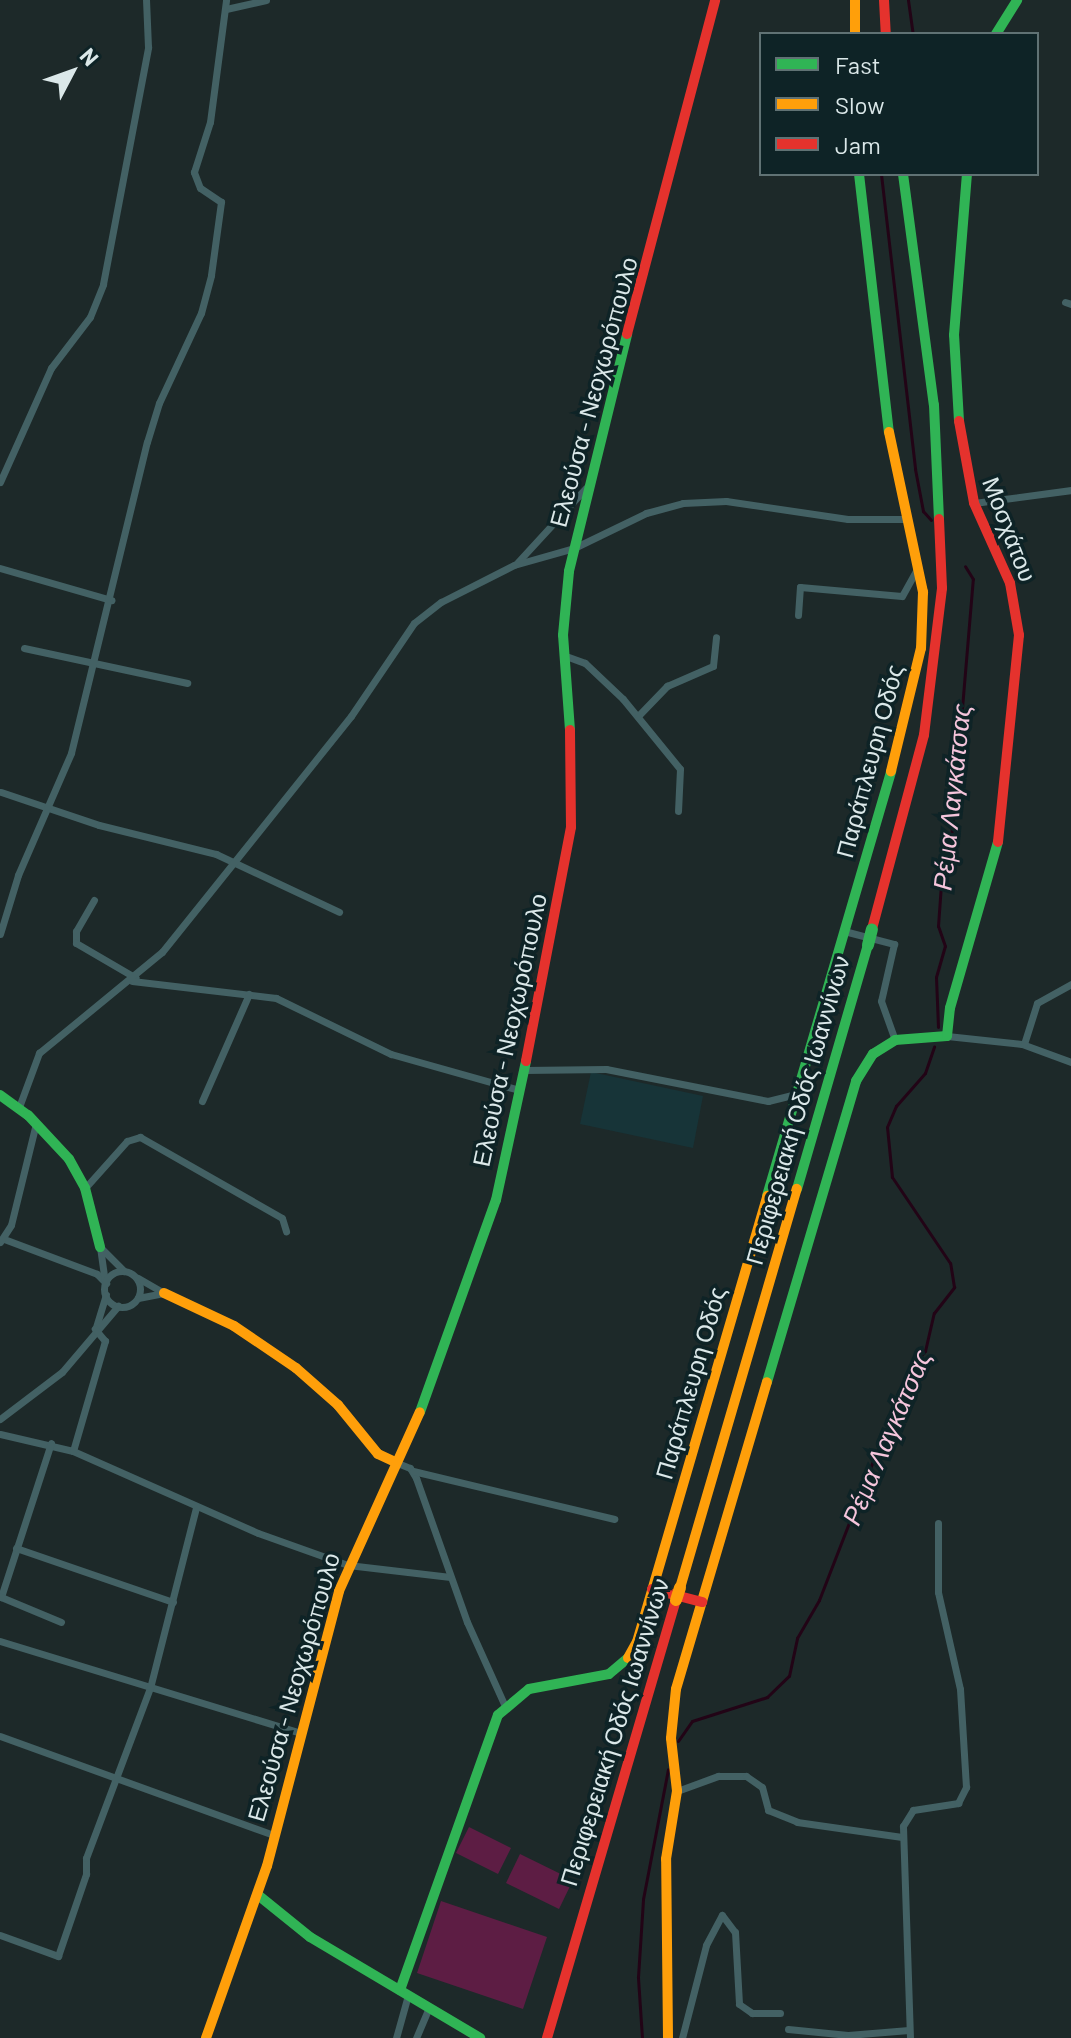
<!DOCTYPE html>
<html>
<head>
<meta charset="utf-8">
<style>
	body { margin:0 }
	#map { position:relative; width:1071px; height:2038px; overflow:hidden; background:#1d2929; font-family:Barlow,sans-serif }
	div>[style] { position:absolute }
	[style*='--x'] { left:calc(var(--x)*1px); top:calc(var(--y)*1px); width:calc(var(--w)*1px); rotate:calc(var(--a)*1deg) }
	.built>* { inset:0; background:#173438 }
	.green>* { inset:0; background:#5d1d44 }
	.stream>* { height:3px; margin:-1.5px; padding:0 1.5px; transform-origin:1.5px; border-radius:1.5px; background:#220416 }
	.street>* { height:7px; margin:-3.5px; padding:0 3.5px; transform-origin:3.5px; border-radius:3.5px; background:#436164 }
	.street>.ring { margin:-3.5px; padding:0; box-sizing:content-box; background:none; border:7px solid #436164; border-radius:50% }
	.fast>* { height:10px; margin:-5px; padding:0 5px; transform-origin:5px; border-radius:5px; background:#30b455 }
	.slow>* { height:10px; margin:-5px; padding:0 5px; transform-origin:5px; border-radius:5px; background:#ff9f0a }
	.jam>* { height:10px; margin:-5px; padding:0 5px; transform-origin:5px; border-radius:5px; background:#e5322d }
	.fast-bridge>* { height:12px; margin:-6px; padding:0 6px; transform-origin:6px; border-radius:6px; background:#30b455 }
	.slow-bridge>* { height:12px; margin:-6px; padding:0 6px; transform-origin:6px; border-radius:6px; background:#ff9f0a }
	span { translate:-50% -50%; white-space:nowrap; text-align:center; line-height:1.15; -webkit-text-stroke:7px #0e2326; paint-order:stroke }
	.street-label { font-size:24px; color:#dbe8e9 }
	.water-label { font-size:26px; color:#f5c5dc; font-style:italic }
	.legend { position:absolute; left:759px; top:32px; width:280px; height:144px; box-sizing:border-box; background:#0e2326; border:2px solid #607274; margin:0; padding:10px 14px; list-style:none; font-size:24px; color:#dbe8e9 }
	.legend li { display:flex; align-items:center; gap:16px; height:40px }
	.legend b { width:40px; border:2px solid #607274 }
	.north { position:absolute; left:32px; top:32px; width:80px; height:80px; -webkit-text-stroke:6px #0e2326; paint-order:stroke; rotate:49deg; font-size:22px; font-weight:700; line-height:32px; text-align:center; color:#dbe8e9 }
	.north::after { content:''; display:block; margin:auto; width:28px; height:36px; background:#dbe8e9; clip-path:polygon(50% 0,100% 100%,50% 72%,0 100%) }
</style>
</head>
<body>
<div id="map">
	<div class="built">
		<i style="clip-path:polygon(591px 1072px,703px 1096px,693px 1148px,580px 1124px)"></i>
	</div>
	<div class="green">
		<i style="clip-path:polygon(469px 1827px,511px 1848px,498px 1874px,456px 1853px)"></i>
		<i style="clip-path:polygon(520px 1854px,573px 1880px,559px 1909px,506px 1883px)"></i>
		<i style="clip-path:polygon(441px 1901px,547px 1937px,523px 2009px,417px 1973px)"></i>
	</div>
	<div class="stream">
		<i style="--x:908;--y:0;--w:34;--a:82"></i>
		<i style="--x:881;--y:174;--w:297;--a:83.4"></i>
		<i style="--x:915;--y:469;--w:43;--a:79.2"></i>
		<i style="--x:923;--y:511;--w:12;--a:48"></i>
		<i style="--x:938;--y:1027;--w:50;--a:-92.3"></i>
		<i style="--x:936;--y:977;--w:32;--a:-74"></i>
		<i style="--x:945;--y:946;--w:21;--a:-109"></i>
		<i style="--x:938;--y:926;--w:56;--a:-85.9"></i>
		<i style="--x:942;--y:870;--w:32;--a:-74"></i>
		<i style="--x:951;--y:839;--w:261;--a:-85.2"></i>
		<i style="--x:973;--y:579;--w:15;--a:-122"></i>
		<i style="--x:678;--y:1741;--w:24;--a:-55"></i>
		<i style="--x:692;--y:1721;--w:79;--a:-17.7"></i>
		<i style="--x:767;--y:1697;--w:30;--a:-44"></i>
		<i style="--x:789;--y:1676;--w:39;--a:-78"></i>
		<i style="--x:797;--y:1638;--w:44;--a:-59.9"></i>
		<i style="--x:819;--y:1600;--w:158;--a:-68.8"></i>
		<i style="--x:876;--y:1453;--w:38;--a:-57"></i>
		<i style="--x:897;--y:1421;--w:55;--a:-76.2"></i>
		<i style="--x:910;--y:1368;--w:23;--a:-49"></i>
		<i style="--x:925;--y:1351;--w:39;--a:-77"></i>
		<i style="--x:934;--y:1313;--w:33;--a:-52"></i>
		<i style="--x:954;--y:1287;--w:24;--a:-99"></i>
		<i style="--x:950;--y:1263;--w:104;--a:-124"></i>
		<i style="--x:892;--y:1177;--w:50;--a:-95.7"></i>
		<i style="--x:887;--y:1127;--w:23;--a:-67"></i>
		<i style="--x:896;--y:1106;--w:44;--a:-48.7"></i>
		<i style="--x:925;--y:1073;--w:28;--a:-71"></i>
		<i style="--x:642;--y:2038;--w:61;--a:-93.8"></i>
		<i style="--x:638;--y:1977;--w:78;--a:-86.3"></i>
		<i style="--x:643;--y:1899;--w:132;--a:-79.1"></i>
	</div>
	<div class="street">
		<i style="--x:226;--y:9;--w:41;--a:-12.7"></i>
		<i style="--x:1065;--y:302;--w:6;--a:18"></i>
		<i style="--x:0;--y:482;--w:125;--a:-65.9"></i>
		<i style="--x:51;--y:368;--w:64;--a:-52.6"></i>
		<i style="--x:90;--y:317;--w:35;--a:-68"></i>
		<i style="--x:103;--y:284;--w:241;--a:-79.2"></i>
		<i style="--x:148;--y:47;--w:47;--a:-92.4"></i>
		<i style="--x:974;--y:503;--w:98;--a:-7.6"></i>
		<i style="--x:516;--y:564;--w:103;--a:-47.4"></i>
		<i style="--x:0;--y:568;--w:116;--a:16.1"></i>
		<i style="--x:798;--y:615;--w:28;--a:-86"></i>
		<i style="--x:800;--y:587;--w:102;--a:5"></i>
		<i style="--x:902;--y:596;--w:33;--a:-61"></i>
		<i style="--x:24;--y:648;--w:167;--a:12.1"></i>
		<i style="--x:563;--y:655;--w:23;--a:20"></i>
		<i style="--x:585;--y:663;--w:52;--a:43.5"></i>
		<i style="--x:623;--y:699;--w:90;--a:50.8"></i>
		<i style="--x:680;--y:769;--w:42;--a:92.7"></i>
		<i style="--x:638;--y:716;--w:42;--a:-46"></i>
		<i style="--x:667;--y:686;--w:50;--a:-23.5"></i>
		<i style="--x:713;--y:666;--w:29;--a:-84"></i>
		<i style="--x:1;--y:792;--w:103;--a:18.6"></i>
		<i style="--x:99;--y:825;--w:121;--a:13.9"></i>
		<i style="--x:216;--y:854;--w:136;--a:25.2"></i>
		<i style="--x:94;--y:900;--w:36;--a:120"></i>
		<i style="--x:76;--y:931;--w:12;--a:90"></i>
		<i style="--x:76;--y:943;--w:69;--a:30.3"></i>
		<i style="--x:844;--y:931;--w:52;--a:14.6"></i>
		<i style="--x:894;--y:944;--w:58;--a:102.8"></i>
		<i style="--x:881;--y:1001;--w:41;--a:70.3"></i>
		<i style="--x:0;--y:934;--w:62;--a:-73"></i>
		<i style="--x:18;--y:875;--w:133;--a:-66.5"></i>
		<i style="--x:71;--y:753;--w:320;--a:-76.3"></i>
		<i style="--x:147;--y:442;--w:41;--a:-72.9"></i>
		<i style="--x:159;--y:403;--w:99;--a:-65"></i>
		<i style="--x:201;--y:313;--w:39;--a:-75"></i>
		<i style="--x:211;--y:275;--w:74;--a:-82.2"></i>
		<i style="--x:221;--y:202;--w:25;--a:-146"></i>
		<i style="--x:200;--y:188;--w:17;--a:-111"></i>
		<i style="--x:194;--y:172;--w:52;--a:-72.3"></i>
		<i style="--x:210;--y:122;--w:123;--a:-82.5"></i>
		<i style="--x:132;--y:981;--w:145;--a:6.7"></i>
		<i style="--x:276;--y:998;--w:128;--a:26"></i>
		<i style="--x:391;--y:1054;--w:133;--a:15.7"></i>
		<i style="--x:947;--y:1036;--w:75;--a:6.1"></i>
		<i style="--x:1022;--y:1044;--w:52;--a:20.2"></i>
		<i style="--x:1024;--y:1044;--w:43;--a:-72.4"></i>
		<i style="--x:1037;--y:1003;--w:39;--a:-29"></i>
		<i style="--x:524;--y:1070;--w:82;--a:-0.7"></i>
		<i style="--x:606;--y:1069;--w:165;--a:11.2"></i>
		<i style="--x:768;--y:1101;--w:30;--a:-14"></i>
		<i style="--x:202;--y:1101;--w:117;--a:-66.3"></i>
		<i style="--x:19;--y:1107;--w:58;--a:-69.7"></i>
		<i style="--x:39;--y:1053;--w:159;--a:-39.4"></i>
		<i style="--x:162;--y:952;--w:302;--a:-51.3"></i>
		<i style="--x:351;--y:716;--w:112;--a:-55.9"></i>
		<i style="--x:414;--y:623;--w:34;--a:-38"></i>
		<i style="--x:441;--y:602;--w:82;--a:-26.9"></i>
		<i style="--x:514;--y:565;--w:62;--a:-15.8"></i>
		<i style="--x:574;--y:548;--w:80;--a:-25.9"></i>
		<i style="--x:646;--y:513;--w:38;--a:-15"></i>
		<i style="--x:683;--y:503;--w:43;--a:-2.7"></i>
		<i style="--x:726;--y:501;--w:123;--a:8.4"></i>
		<i style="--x:848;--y:519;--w:58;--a:0"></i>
		<i style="--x:85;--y:1188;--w:63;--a:-48.2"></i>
		<i style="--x:127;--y:1141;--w:14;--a:-17"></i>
		<i style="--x:140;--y:1137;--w:163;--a:29.7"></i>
		<i style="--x:282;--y:1218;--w:14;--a:73"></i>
		<i style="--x:4;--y:1239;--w:99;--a:20.6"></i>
		<i style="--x:97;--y:1274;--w:13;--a:45"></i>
		<i style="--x:0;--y:1242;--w:20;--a:-57"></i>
		<i style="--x:11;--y:1225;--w:105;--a:-76.2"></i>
		<i style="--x:100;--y:1247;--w:34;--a:82"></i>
		<i style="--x:102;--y:1249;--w:31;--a:45"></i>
		<i class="ring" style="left:104px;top:1271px;width:29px;height:29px"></i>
		<i style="--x:138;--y:1278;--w:30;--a:30"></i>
		<i style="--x:138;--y:1298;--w:25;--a:-11"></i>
		<i style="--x:96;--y:1327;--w:34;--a:-73"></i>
		<i style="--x:0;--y:1419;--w:78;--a:-37.2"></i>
		<i style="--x:62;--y:1372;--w:87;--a:-49.7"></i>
		<i style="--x:0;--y:1434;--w:75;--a:13.1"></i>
		<i style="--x:73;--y:1451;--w:202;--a:23.9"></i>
		<i style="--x:258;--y:1533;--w:96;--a:19.6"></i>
		<i style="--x:348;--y:1565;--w:103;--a:6.7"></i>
		<i style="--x:51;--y:1443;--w:162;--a:108"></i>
		<i style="--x:1;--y:1597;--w:65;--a:22.6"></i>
		<i style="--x:73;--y:1451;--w:115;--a:-73.8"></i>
		<i style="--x:105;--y:1341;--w:16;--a:-130"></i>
		<i style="--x:395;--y:1462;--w:16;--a:22"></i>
		<i style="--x:410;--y:1468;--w:12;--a:59"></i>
		<i style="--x:416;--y:1478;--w:153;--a:70.5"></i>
		<i style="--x:467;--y:1622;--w:92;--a:65.7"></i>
		<i style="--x:413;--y:1471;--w:207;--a:13.4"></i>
		<i style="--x:16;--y:1548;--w:166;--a:19"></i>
		<i style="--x:0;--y:1641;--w:315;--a:17"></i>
		<i style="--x:0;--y:1736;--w:291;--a:19.9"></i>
		<i style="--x:677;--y:1791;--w:44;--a:-20.1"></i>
		<i style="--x:718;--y:1776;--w:28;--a:0"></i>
		<i style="--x:746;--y:1776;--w:19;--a:35"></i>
		<i style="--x:762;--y:1787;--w:24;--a:75"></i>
		<i style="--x:768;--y:1810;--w:31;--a:22"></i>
		<i style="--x:797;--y:1822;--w:106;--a:8.1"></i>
		<i style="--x:0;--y:1935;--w:62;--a:19.9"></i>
		<i style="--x:58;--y:1956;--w:87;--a:-71.1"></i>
		<i style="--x:86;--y:1874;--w:16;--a:-90"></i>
		<i style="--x:86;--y:1858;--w:182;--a:-69.4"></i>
		<i style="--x:150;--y:1688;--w:187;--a:-75.7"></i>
		<i style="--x:788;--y:2029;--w:60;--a:5.7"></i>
		<i style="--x:848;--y:2035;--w:61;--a:-4.7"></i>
		<i style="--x:396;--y:2038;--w:45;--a:-74.4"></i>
		<i style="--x:416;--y:2038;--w:33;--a:-67"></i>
		<i style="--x:682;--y:2038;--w:96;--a:-75.5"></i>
		<i style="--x:706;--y:1945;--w:34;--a:-62"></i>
		<i style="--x:722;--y:1915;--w:21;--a:53"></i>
		<i style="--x:735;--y:1932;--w:72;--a:86.8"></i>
		<i style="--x:739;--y:2004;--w:16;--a:35"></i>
		<i style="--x:752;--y:2013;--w:28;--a:0"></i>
		<i style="--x:910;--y:2038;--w:212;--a:-91.9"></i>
		<i style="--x:903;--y:1826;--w:19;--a:-58"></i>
		<i style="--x:913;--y:1810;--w:46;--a:-8.8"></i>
		<i style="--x:958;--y:1803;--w:18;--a:-63"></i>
		<i style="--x:966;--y:1787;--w:98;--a:-93.5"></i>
		<i style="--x:960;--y:1689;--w:99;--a:-102.8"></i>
		<i style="--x:938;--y:1592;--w:69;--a:-90"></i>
	</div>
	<div class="fast">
		<i style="--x:996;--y:34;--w:40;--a:-58"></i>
		<i style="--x:859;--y:174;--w:260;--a:83.4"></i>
		<i style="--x:903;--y:174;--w:233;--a:82.4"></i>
		<i style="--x:934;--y:405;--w:114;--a:87.5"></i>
		<i style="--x:959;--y:421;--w:86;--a:-93.3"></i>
		<i style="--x:954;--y:335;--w:162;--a:-85.4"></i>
		<i style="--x:570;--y:730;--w:95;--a:-94.2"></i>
		<i style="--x:563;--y:635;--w:64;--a:-84.6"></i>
		<i style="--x:569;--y:571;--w:244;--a:-76.2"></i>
		<i style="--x:0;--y:1095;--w:34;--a:36"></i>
		<i style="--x:28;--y:1115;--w:60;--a:47"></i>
		<i style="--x:69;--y:1159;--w:33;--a:61"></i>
		<i style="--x:85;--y:1188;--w:61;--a:75.7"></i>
		<i style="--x:797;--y:1189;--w:254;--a:-73.8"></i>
		<i style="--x:767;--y:1196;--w:443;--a:-73.7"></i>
		<i style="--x:767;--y:1382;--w:314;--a:-73.5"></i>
		<i style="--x:856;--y:1081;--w:32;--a:-58"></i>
		<i style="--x:873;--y:1054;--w:26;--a:-32"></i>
		<i style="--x:895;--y:1040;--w:52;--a:-4.4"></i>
		<i style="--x:947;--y:1036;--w:28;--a:-84"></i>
		<i style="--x:950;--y:1008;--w:173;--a:-73.9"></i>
		<i style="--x:420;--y:1412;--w:225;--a:-70.3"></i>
		<i style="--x:496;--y:1200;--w:142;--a:-77.8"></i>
		<i style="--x:258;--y:1895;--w:67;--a:38.9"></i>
		<i style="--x:310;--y:1937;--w:198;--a:30.7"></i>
		<i style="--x:400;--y:1990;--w:292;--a:-70.4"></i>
		<i style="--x:498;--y:1715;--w:40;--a:-40"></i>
		<i style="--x:529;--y:1689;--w:81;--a:-10.6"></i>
		<i style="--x:609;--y:1674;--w:25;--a:-40"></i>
	</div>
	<div class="slow">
		<i style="--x:855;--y:0;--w:34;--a:90"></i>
		<i style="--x:889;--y:432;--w:164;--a:78"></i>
		<i style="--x:923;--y:592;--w:56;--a:92"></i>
		<i style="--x:921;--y:648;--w:127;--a:103.7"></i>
		<i style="--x:164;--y:1293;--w:77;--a:25.2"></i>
		<i style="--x:234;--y:1326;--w:75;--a:34.1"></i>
		<i style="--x:296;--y:1368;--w:56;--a:41.4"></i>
		<i style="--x:338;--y:1405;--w:63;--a:50.8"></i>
		<i style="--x:378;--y:1454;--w:19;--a:25"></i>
		<i style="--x:680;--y:1588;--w:416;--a:-73.7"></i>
		<i style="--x:628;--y:1658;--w:18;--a:-61"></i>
		<i style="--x:637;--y:1642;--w:465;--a:-73.7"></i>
		<i style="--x:206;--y:2038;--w:182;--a:-70.5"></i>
		<i style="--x:267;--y:1866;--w:284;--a:-75.3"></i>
		<i style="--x:339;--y:1591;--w:196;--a:-65.7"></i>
		<i style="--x:668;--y:2038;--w:179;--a:-90.6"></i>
		<i style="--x:666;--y:1859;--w:69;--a:-80.8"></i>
		<i style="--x:677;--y:1791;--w:53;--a:-96.5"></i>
		<i style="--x:671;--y:1738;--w:49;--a:-84.2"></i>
		<i style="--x:676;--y:1689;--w:320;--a:-73.5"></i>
	</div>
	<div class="jam">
		<i style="--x:884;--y:0;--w:34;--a:87"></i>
		<i style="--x:627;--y:334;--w:345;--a:-75.2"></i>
		<i style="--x:959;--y:421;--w:83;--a:79.6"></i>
		<i style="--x:974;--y:503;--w:88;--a:65.8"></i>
		<i style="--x:1010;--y:583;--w:53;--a:80.2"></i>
		<i style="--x:1019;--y:635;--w:208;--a:95.8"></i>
		<i style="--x:872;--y:929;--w:201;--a:-75"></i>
		<i style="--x:924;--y:735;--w:148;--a:-83"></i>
		<i style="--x:942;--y:588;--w:69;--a:-92.5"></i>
		<i style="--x:526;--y:1061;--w:238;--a:-79.1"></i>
		<i style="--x:571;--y:827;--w:97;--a:-90.6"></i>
		<i style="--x:652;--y:1589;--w:52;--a:14.6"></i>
		<i style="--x:547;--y:2038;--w:457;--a:-73.6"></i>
	</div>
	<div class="fast-bridge">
		<i style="--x:868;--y:945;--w:16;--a:-76"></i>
	</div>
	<div class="slow-bridge">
		<i style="--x:676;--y:1600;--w:13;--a:-72"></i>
	</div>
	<div class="street-label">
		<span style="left:593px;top:392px;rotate:-75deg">Ελεούσα - Νεοχωρόπουλο</span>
		<span style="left:1010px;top:529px;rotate:69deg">Μοσχάτου</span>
		<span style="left:869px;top:761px;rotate:-75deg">Παράπλευρη Οδός</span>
		<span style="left:509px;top:1030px;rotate:-78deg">Ελεούσα - Νεοχωρόπουλο</span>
		<span style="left:797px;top:1110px;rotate:-74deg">Περιφερειακή Οδός Ιωαννίνων</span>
		<span style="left:690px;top:1383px;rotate:-74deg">Παράπλευρη Οδός</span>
		<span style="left:293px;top:1687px;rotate:-74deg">Ελεούσα - Νεοχωρόπουλο</span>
		<span style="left:614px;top:1732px;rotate:-73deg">Περιφερειακή Οδός Ιωαννίνων</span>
	</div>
	<div class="water-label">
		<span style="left:951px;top:797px;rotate:-84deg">Ρέμα Λαγκάτσας</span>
		<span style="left:886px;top:1437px;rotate:-67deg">Ρέμα Λαγκάτσας</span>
	</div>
	<ul class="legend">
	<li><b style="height:10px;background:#30b455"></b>Fast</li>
	<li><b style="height:10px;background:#ff9f0a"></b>Slow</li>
	<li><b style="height:10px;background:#e5322d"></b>Jam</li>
	</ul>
	<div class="north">N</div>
</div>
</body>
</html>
